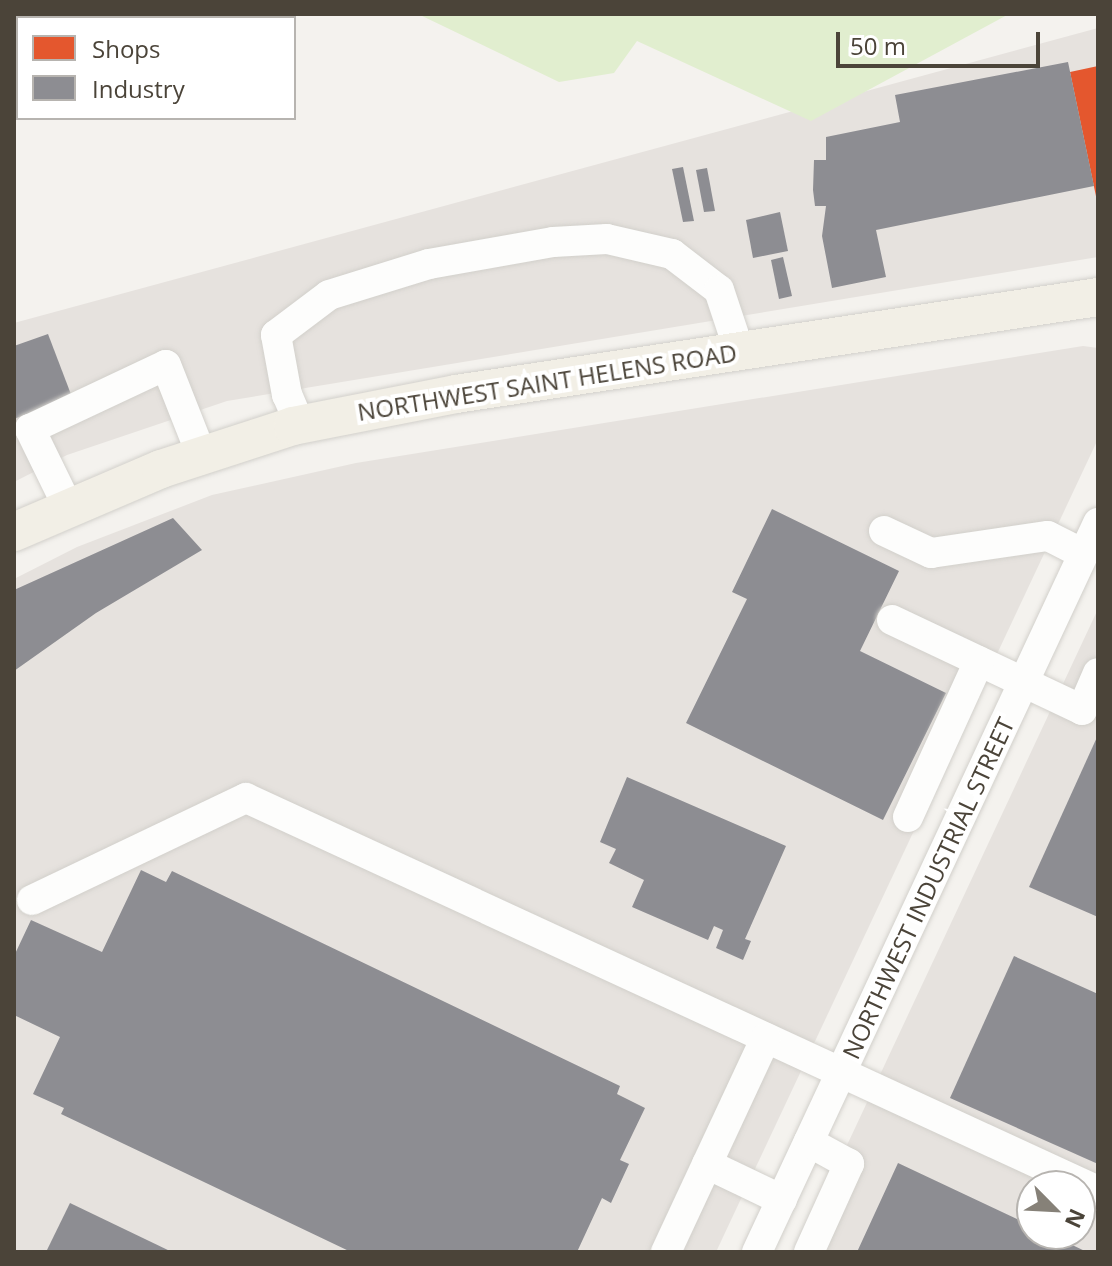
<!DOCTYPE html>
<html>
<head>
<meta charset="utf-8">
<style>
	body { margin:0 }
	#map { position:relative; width:1112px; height:1266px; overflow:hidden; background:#f4f2ee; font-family:"Open Sans",sans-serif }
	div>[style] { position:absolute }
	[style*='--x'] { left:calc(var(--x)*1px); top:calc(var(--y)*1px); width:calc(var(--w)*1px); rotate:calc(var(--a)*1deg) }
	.industrial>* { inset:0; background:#e6e2de }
	.green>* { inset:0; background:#e1eecf }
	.shops>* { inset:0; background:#e4572e }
	.industry>* { inset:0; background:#8d8d92 }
	.roads { filter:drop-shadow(0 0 2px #d2d0cb) drop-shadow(0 0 2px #d2d0cb) }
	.minor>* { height:30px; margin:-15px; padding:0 15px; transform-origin:15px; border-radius:15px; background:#fdfdfc }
	.major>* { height:38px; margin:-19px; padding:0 19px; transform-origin:19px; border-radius:19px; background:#f2efe6 }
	span { translate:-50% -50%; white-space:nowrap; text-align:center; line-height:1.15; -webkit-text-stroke:8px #fff; paint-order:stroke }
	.street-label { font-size:24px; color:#4b4439 }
	.frame { position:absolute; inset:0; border:16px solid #4b4439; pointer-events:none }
	.legend { position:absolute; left:16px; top:16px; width:280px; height:104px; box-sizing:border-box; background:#fff; border:2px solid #b7b4b0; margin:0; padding:10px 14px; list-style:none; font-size:24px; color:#4b4439 }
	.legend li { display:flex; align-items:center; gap:16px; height:40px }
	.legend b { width:40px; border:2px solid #b7b4b0 }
	.north { position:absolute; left:1016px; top:1170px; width:80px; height:80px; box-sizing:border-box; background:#fff; border:2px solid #b7b4b0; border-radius:50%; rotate:114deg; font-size:22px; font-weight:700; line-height:32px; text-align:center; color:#4b4439 }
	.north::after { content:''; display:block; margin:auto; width:28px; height:36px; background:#868178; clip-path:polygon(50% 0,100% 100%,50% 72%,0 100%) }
	.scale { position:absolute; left:836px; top:32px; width:204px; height:36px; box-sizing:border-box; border:4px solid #4b4439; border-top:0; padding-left:10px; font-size:24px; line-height:28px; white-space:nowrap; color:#4b4439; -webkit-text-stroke:6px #fff; paint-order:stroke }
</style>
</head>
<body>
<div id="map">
	<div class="industrial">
		<i style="clip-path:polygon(1098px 28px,1098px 257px,227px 401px,67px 455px,14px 482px,14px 323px)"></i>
		<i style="clip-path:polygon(1083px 346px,1098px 348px,1098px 439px,716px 1252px,14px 1252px,14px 579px,77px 547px,212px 495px,356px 463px)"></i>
		<i style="clip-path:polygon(evenodd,1098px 609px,1098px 1252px,797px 1252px,1098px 609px,1032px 1186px,1080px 1186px,1080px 1234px,1032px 1234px,1032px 1186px)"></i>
	</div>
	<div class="green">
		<i style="clip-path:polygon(418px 14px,1009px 14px,811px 121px,637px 41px,614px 73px,559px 82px)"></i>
	</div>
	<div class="shops">
		<i style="clip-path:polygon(1098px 66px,1098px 201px,1097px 201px,1070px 72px)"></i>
	</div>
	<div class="industry">
		<i style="clip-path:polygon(1068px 62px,1094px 186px,876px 230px,886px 277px,832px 288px,822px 236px,826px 206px,815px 206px,813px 190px,814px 160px,826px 160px,826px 137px,900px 122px,895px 95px)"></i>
		<i style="clip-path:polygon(683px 167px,694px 221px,683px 222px,672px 169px)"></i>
		<i style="clip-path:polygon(707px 168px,715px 211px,704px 212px,696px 170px)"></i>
		<i style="clip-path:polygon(780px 212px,788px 251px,753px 258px,746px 220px)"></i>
		<i style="clip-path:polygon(783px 257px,792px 296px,779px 299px,771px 260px)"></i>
		<i style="clip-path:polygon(48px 334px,72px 397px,14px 419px,14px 346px)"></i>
		<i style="clip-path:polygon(772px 509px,899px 571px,860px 651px,946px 693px,883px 820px,686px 723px,747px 599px,732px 592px)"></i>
		<i style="clip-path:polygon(173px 518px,202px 550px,96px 613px,14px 671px,14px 590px)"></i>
		<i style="clip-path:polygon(1098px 735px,1098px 917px,1029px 887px)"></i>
		<i style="clip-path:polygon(627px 777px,786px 846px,745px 939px,751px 941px,743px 960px,716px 948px,723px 930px,714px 926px,708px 940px,632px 907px,644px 880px,609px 863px,616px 849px,600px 842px)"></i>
		<i style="clip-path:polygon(141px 870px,166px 882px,172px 871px,620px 1086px,617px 1094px,645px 1108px,620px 1160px,629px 1164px,611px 1203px,602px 1198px,577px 1252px,351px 1252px,61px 1114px,64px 1108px,33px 1094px,60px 1037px,14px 1015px,14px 956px,31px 920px,102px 952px)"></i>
		<i style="clip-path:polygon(1014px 956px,1098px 994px,1098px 1164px,950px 1098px)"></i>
		<i style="clip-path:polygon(898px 1163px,1032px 1226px,1032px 1234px,1049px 1234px,1087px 1252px,857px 1252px)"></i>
		<i style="clip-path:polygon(70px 1203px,172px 1252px,46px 1252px)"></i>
	</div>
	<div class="roads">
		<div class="minor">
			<i style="--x:300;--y:425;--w:33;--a:-113"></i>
			<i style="--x:287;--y:395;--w:61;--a:-100.4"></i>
			<i style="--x:276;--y:335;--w:66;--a:-37"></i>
			<i style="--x:329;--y:295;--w:105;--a:-17.2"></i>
			<i style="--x:429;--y:264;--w:126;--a:-10.1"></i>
			<i style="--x:553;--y:242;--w:54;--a:-3.2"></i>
			<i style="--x:607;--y:239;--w:67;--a:13"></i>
			<i style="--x:672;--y:254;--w:59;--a:37.5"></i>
			<i style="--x:719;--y:290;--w:63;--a:71.6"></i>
			<i style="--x:68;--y:507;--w:87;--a:-116"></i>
			<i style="--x:30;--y:429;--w:150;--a:-25.2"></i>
			<i style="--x:166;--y:365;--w:96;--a:68.5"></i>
			<i style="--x:884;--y:531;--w:52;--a:25.1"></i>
			<i style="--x:931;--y:553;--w:118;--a:-8.3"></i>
			<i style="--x:1048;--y:536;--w:39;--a:27"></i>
			<i style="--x:892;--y:620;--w:210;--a:25.3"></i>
			<i style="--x:1082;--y:710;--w:40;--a:-66.6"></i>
			<i style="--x:908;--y:817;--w:171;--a:-65.5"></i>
			<i style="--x:32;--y:900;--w:237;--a:-25.5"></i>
			<i style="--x:246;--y:798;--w:938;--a:24.76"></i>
			<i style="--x:707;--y:1164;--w:83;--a:25.6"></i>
			<i style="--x:666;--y:1252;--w:236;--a:-65"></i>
			<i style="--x:757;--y:1252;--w:805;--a:-64.93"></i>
			<i style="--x:809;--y:1252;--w:97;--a:-65.6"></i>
			<i style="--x:849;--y:1164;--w:46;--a:-151.2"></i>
		</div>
		<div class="major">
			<i style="--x:14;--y:532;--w:160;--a:-23.2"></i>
			<i style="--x:161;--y:469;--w:139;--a:-18"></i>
			<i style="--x:293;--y:426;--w:166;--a:-11.1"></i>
			<i style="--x:456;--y:394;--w:649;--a:-8.59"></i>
		</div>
	</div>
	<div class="street-label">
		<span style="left:547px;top:382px;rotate:-9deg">NORTHWEST SAINT HELENS ROAD</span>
		<span style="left:928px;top:888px;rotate:-65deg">NORTHWEST INDUSTRIAL STREET</span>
	</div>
	<div class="frame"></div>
	<ul class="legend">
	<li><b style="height:22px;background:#e4572e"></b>Shops</li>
	<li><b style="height:22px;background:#8d8d92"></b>Industry</li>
	</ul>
	<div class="north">N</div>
	<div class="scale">50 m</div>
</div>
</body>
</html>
